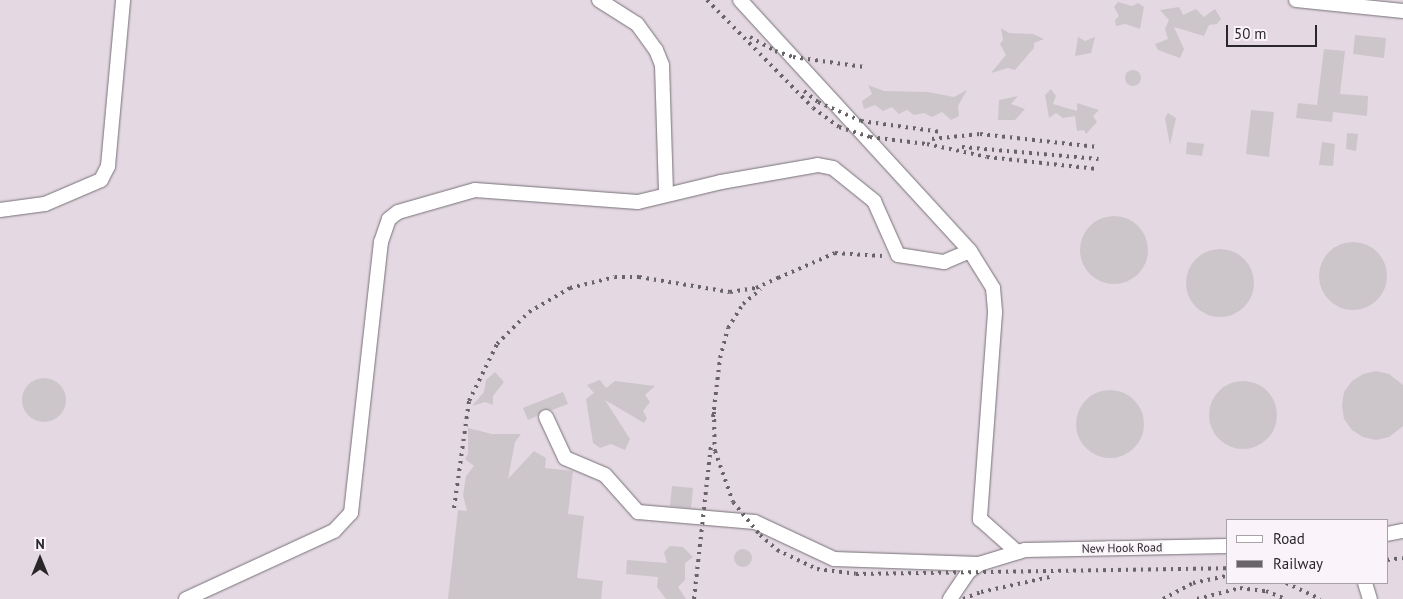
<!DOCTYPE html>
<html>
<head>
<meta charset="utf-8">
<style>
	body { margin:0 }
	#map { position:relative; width:1403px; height:599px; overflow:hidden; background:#ede6ec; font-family:"PT Sans",sans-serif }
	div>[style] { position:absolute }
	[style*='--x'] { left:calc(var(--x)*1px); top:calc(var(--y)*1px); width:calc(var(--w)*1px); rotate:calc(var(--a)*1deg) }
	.built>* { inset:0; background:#e4d8e3 }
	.building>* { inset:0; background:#ccc6cb }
	.round { border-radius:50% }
	.roads { filter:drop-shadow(0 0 1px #767176) drop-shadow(0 0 1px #767176) }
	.minor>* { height:14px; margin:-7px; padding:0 7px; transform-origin:7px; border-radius:7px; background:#fff }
	.rail>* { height:4px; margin-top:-2px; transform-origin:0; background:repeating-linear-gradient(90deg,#686468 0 2.5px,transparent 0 7.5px) }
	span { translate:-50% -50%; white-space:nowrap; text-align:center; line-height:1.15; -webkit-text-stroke:4.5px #faf4fa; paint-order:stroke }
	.street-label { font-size:12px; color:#2a272a }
	.legend { position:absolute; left:1226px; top:519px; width:162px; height:65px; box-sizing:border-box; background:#faf4fa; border:1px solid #a7a2a7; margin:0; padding:6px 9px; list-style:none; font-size:15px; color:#2a272a }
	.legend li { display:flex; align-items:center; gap:10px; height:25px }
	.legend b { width:25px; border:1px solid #a7a2a7 }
	.north { position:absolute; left:15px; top:534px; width:50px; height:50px; -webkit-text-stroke:4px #faf4fa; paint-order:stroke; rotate:0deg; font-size:14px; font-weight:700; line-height:20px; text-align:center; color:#2a272a }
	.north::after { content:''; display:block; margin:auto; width:18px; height:22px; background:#2a272a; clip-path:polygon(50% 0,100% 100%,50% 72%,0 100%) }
	.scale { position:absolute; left:1226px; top:25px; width:91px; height:22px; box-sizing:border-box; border:2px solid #2a272a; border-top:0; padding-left:6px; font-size:15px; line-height:18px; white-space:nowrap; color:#2a272a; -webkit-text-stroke:4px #faf4fa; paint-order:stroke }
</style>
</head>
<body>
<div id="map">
	<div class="built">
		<i style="clip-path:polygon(evenodd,0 0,1403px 0,1403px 599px,0 599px,0 0,1227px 520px,1387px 520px,1387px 583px,1227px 583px,1227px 520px)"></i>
	</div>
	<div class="building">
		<i style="clip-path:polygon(1118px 2px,1132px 6px,1138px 3px,1144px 7px,1140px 29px,1125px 24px,1116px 26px,1115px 20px,1119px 16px,1114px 7px)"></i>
		<i style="clip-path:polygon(1179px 7px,1183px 15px,1196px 9px,1204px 17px,1215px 9px,1221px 19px,1217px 24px,1209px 25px,1204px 36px,1174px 27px,1184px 49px,1180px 58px,1158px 50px,1155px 44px,1168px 39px,1165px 29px,1169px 20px,1160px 10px)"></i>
		<i style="clip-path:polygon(1001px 28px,1009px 33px,1033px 34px,1044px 39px,1034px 43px,1034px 48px,1015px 70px,1008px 68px,991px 73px,1006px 55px,1000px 44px,1003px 40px)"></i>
		<i style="clip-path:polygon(1355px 35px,1386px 38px,1384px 58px,1353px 54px)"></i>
		<i style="clip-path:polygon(1078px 37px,1085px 41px,1095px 37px,1091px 53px,1075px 56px)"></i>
		<i style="clip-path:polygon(1324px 49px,1345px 51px,1340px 94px,1368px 96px,1367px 116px,1333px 112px,1332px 122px,1296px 118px,1298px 103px,1317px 105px)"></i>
		<i class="round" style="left:1125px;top:70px;width:16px;height:16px"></i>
		<i style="clip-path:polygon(868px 85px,884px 91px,928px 92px,954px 97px,967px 90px,958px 106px,959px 116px,951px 120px,942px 112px,932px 117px,924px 113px,914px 115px,907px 110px,899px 114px,892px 107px,883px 111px,875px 105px,864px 109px,862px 101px,872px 94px)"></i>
		<i style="clip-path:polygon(1051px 89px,1056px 96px,1053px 104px,1077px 111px,1077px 103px,1099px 110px,1093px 116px,1097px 122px,1086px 134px,1084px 130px,1077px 131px,1075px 116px,1063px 118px,1056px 113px,1049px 118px,1045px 95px)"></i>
		<i style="clip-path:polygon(1018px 96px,1011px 104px,1025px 109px,1015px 120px,998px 120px,999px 100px)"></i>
		<i style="clip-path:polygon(1251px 110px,1274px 112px,1269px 157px,1246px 154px)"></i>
		<i style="clip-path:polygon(1168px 113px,1176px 118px,1170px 145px,1165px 118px)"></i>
		<i style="clip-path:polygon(1347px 133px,1358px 134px,1356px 151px,1346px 149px)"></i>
		<i style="clip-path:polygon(1187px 142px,1204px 144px,1202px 156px,1186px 154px)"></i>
		<i style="clip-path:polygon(1322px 142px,1335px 144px,1333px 166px,1319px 165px)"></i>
		<i class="round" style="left:1080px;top:216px;width:68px;height:68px"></i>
		<i class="round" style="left:1319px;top:242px;width:68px;height:68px"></i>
		<i class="round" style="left:1186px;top:249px;width:68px;height:68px"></i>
		<i style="clip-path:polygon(1376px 371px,1389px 374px,1403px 385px,1403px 426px,1389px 437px,1376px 440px,1363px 437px,1352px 430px,1344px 419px,1342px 405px,1344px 392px,1352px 381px,1363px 374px)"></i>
		<i style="clip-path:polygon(495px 372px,504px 382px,493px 396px,493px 405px,485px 402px,472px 406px,484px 392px,486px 380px)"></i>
		<i class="round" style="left:22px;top:378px;width:44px;height:44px"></i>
		<i style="clip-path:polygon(600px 380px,606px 388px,615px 381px,655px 386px,645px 395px,650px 402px,643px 411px,647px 418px,644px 423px,605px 400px,630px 439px,625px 450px,611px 444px,600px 448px,593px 443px,586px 399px,594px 393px,587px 385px)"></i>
		<i class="round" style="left:1209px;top:381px;width:68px;height:68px"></i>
		<i class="round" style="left:1076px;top:390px;width:68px;height:68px"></i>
		<i style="clip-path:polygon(563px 392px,568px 404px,552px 410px,543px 409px,537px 416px,528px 420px,523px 408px)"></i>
		<i style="clip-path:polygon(468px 428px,492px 434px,521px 434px,515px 442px,508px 479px,534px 451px,546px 458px,545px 468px,573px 471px,568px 514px,584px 516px,577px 578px,603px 581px,601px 599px,448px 599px,458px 510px,467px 511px,463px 495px,466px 476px,474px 466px,465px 459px,468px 454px)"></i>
		<i style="clip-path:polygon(672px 486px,693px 488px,691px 508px,670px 506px)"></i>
		<i style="clip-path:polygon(670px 546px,683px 547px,693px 557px,685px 563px,685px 580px,678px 587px,686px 599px,666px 599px,657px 587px,658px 577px,626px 574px,627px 560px,667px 563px,664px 552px)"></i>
		<i class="round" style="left:734px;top:549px;width:18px;height:18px"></i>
	</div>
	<div class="roads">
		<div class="minor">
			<i style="--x:599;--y:0;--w:45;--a:32.3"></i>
			<i style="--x:637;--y:24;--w:32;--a:54"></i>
			<i style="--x:656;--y:50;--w:16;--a:68"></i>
			<i style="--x:662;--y:65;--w:129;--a:88.2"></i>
			<i style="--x:740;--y:0;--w:340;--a:47.5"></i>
			<i style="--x:970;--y:251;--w:44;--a:58.1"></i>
			<i style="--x:993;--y:288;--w:25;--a:85"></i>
			<i style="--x:995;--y:313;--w:207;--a:94.2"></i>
			<i style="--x:980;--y:519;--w:50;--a:41.7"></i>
			<i style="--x:1296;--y:0;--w:108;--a:5.9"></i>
			<i style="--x:0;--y:210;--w:45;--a:-7.6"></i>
			<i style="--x:45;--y:204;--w:61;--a:-23.2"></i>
			<i style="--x:101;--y:180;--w:16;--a:-63"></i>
			<i style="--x:108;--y:166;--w:167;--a:-84.8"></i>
			<i style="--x:546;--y:417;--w:45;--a:65.1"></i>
			<i style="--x:565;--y:458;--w:43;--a:23"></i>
			<i style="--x:605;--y:475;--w:50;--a:48.3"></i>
			<i style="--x:638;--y:512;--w:117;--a:4.9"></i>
			<i style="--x:755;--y:522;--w:87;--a:25.1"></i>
			<i style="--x:834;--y:559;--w:145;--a:2"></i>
			<i style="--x:979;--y:564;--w:48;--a:-16.9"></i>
			<i style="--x:1025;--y:550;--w:202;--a:-1.1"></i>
			<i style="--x:1387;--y:534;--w:16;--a:-11"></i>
			<i style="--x:1365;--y:583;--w:17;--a:73"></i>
			<i style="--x:186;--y:599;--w:163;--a:-24.7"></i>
			<i style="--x:334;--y:531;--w:25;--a:-47"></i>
			<i style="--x:351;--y:513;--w:273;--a:-83.7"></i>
			<i style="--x:381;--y:242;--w:24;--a:-71"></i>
			<i style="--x:389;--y:219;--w:11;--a:-38"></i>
			<i style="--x:398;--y:212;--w:80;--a:-15.9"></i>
			<i style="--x:475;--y:190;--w:163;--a:4.2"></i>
			<i style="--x:638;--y:202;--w:85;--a:-13.5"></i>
			<i style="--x:721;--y:182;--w:98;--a:-9.9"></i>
			<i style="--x:818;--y:165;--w:15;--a:11"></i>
			<i style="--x:833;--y:168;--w:53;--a:38.8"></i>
			<i style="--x:874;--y:201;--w:59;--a:66"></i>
			<i style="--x:898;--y:255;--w:47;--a:8.7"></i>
			<i style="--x:944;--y:262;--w:28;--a:-23"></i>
			<i style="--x:950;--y:599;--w:32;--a:-56"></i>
			<i style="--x:968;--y:572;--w:14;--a:-36"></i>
		</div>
	</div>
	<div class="rail">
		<i style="--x:707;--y:0;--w:151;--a:45.5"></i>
		<i style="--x:813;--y:108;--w:32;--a:36"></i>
		<i style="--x:839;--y:127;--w:33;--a:18"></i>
		<i style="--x:870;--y:137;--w:57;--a:7"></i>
		<i style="--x:927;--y:144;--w:61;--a:12.2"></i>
		<i style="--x:987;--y:157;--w:111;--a:6.2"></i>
		<i style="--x:750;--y:37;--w:29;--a:29"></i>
		<i style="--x:775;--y:51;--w:19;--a:18"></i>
		<i style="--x:793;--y:57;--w:72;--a:8"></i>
		<i style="--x:804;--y:91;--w:18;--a:38"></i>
		<i style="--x:818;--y:102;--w:47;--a:23.8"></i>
		<i style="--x:861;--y:121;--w:81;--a:7.8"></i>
		<i style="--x:932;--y:139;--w:48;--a:-5.9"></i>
		<i style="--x:980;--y:134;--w:118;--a:6.3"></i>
		<i style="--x:962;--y:147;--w:137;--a:5"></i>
		<i style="--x:778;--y:278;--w:62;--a:-23.7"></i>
		<i style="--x:835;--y:253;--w:47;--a:3.7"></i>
		<i style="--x:714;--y:412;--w:39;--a:89"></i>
		<i style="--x:715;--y:451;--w:54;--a:70.6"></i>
		<i style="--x:733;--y:502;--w:43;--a:50.7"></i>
		<i style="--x:760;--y:535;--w:23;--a:41"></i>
		<i style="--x:777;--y:550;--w:44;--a:25.4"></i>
		<i style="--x:817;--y:569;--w:39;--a:7"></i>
		<i style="--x:856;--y:574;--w:371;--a:-0.9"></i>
		<i style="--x:713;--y:417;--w:59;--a:-83.2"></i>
		<i style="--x:720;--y:358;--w:31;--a:-75"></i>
		<i style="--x:728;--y:328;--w:28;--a:-58"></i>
		<i style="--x:743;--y:304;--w:23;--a:-40"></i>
		<i style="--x:454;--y:508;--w:108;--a:-82"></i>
		<i style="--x:469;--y:401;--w:64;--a:-63.8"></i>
		<i style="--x:497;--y:344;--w:45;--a:-45"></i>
		<i style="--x:529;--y:312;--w:48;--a:-30.3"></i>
		<i style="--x:570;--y:288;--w:46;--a:-13.7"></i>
		<i style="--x:615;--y:277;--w:24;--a:0"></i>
		<i style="--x:639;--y:277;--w:92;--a:9.4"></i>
		<i style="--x:730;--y:292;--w:26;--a:-9"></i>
		<i style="--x:756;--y:288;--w:29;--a:-25"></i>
		<i style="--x:1387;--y:560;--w:16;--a:-7"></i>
		<i style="--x:1286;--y:583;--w:38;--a:25"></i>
		<i style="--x:694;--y:599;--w:155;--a:-83.7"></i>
		<i style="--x:963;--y:599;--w:19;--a:-21"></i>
		<i style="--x:981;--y:592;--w:71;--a:-12.3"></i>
		<i style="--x:1163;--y:599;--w:34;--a:-28"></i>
		<i style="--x:1193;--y:583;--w:35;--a:-12"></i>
		<i style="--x:1197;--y:599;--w:44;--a:-14.3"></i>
		<i style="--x:1240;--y:588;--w:26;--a:7"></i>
		<i style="--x:1266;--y:591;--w:22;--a:22"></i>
	</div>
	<div class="street-label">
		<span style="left:1122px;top:548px;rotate:-1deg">New Hook Road</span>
	</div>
	<ul class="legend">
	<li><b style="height:6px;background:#fff"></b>Road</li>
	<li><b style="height:6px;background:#686468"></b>Railway</li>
	</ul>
	<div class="north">N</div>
	<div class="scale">50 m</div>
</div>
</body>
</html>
